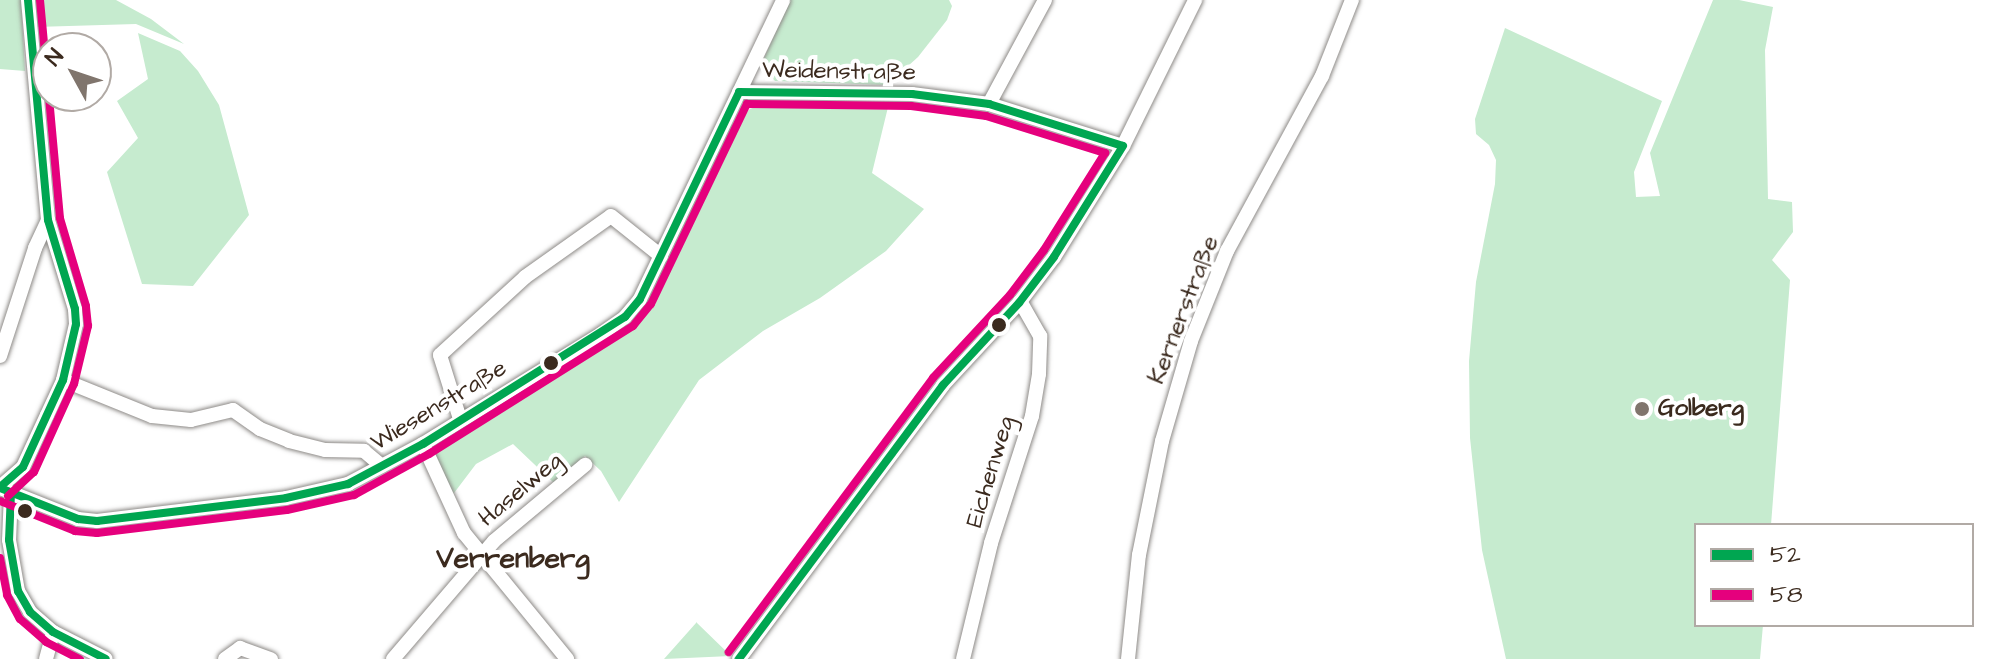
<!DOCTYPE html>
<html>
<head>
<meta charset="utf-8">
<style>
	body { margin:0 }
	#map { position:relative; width:2006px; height:659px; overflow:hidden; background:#fff; font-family:"Architects Daughter",sans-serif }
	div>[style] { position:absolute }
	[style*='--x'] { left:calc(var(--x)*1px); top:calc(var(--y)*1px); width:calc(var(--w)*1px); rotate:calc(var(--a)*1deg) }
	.green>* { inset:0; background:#c6ebcf }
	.roads { filter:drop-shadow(0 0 2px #8e8b88) drop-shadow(0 0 2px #8e8b88) }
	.minor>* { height:14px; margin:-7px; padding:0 7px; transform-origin:7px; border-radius:7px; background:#fff }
	.bus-1>* { height:8px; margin:-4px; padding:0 4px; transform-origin:4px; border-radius:4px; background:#00a651 }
	.bus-2>* { height:8px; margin:-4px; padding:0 4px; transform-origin:4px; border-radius:4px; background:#e5007d }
	.dots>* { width:22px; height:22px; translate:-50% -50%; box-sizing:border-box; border:4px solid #fff; border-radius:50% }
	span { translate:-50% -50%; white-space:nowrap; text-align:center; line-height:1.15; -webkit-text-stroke:8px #fff; paint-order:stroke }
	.street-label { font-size:24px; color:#3b2a1e }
	.poi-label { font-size:24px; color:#3b2a1e; font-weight:700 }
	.left { translate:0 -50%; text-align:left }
	.quarter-label { font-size:28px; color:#3b2a1e; font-weight:700 }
	.legend { position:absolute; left:1694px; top:523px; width:280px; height:104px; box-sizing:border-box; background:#fff; border:2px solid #b1aaa5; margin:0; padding:10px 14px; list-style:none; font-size:24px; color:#3b2a1e }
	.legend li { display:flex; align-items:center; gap:16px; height:40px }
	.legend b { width:40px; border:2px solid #b1aaa5 }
	.north { position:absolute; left:32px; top:32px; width:80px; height:80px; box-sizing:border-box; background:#fff; border:2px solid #b1aaa5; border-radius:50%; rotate:310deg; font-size:22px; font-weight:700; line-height:32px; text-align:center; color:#3b2a1e }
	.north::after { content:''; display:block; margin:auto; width:28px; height:36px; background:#80756d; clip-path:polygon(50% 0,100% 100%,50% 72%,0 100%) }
</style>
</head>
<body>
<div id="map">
	<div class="green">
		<i style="clip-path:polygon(0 0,21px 0,25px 71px,0 69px)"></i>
		<i style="clip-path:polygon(32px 0,116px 0,151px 19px,184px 44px,136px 24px,35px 27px)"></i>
		<i style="clip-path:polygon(790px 0,949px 0,952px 6px,947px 20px,918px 57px,887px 85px,775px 81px,761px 65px)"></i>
		<i style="clip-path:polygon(1713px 0,1739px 0,1773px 7px,1765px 50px,1768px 199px,1792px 202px,1793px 232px,1772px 260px,1790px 280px,1771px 525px,1696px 525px,1696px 625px,1763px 625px,1760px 659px,1506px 659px,1482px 550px,1470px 438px,1469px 361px,1476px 282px,1495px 184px,1496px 160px,1489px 145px,1476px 134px,1475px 119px,1505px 28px,1662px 101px,1634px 172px,1636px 197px,1660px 196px,1650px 153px)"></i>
		<i style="clip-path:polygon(138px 33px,180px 51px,198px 71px,219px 105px,249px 215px,193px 286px,142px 284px,107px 172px,138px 138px,117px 101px,148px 79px)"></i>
		<i style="clip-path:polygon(771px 101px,889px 103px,872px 173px,924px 209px,886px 251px,820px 298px,763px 331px,699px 380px,619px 502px,601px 471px,585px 456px,554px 483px,513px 444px,476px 464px,451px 497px,433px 454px,437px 440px,631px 323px,650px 294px,729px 127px,750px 109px)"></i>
		<i style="clip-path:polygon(696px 622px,731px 656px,664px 659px,696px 623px)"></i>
	</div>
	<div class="roads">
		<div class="minor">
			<i style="--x:739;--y:92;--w:173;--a:0.7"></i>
			<i style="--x:912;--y:94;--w:78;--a:7.4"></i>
			<i style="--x:989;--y:104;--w:140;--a:17.4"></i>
			<i style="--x:989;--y:104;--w:118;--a:-61.7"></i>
			<i style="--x:0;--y:356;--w:114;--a:-72"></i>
			<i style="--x:35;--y:248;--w:31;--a:-65"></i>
			<i style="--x:63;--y:380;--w:96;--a:22"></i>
			<i style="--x:152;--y:416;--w:39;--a:6"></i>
			<i style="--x:191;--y:420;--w:43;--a:-13.4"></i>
			<i style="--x:233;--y:410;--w:33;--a:35"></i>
			<i style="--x:260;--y:429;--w:31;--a:22"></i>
			<i style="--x:289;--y:441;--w:37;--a:14"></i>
			<i style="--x:325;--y:450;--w:39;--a:1"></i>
			<i style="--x:364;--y:451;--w:23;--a:40"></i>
			<i style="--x:460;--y:419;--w:67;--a:-107.4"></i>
			<i style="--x:440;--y:355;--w:115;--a:-42.5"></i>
			<i style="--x:525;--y:277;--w:105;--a:-35.3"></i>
			<i style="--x:611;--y:216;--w:64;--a:38.7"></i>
			<i style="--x:423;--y:444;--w:98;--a:65.3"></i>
			<i style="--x:464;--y:533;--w:163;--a:50.7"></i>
			<i style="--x:0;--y:487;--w:30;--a:-41"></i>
			<i style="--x:23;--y:467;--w:57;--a:-65.2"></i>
			<i style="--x:47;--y:415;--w:38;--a:-65"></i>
			<i style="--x:63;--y:380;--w:57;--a:-76.9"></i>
			<i style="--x:76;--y:324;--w:15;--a:-94"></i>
			<i style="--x:75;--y:309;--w:93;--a:-106.9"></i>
			<i style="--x:48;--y:220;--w:221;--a:-95.2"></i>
			<i style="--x:0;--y:488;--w:84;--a:21.7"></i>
			<i style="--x:78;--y:519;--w:19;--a:6"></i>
			<i style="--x:97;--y:521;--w:190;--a:-6.9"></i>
			<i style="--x:286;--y:498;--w:64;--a:-12.7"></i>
			<i style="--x:348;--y:484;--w:85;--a:-28.1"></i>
			<i style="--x:423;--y:444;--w:209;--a:-31.7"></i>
			<i style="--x:601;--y:334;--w:29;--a:-35"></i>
			<i style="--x:625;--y:317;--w:23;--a:-50"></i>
			<i style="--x:640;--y:299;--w:331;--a:-64.4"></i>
			<i style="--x:11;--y:493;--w:47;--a:92.4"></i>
			<i style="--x:9;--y:540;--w:52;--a:80"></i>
			<i style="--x:18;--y:591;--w:24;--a:60"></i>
			<i style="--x:30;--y:612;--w:30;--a:41"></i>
			<i style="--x:53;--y:632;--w:59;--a:27"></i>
			<i style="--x:46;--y:659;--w:28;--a:-75"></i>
			<i style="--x:225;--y:659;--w:19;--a:-36"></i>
			<i style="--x:240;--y:648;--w:33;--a:20"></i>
			<i style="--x:393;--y:659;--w:155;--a:-49.4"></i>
			<i style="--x:494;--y:541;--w:119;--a:-39.9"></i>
			<i style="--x:739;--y:659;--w:342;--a:-53.3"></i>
			<i style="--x:943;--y:385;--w:112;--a:-47.2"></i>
			<i style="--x:1019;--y:303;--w:58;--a:-52.7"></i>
			<i style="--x:1054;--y:257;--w:131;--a:-58.1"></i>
			<i style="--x:1123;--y:146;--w:163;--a:-63.7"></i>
			<i style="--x:963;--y:659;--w:119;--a:-76.4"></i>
			<i style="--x:991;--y:543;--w:133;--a:-72.1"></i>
			<i style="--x:1032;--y:416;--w:43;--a:-80.5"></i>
			<i style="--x:1039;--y:374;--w:38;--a:-88"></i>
			<i style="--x:1040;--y:336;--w:40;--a:-119.7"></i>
			<i style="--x:1128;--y:659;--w:105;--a:-84"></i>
			<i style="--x:1139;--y:555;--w:116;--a:-78.6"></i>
			<i style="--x:1162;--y:441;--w:104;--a:-73.8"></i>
			<i style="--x:1191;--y:341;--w:97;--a:-68.2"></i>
			<i style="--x:1227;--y:251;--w:199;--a:-61.5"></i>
			<i style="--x:1322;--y:76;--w:82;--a:-68.5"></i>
		</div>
	</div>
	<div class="bus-1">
		<i style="--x:0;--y:487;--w:30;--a:-41"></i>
		<i style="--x:23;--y:467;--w:96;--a:-65.3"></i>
		<i style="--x:63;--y:380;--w:57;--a:-76.9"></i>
		<i style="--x:76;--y:324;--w:15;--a:-94"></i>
		<i style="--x:75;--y:309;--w:93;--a:-106.9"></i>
		<i style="--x:48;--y:220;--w:221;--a:-95.2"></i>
		<i style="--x:0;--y:488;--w:84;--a:21.7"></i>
		<i style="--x:78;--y:519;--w:19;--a:6"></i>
		<i style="--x:97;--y:521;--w:190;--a:-6.9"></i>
		<i style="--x:286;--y:498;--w:64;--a:-12.7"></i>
		<i style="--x:348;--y:484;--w:85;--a:-28.1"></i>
		<i style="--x:423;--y:444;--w:239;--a:-32.2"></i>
		<i style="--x:625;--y:317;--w:23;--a:-50"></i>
		<i style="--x:640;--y:299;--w:229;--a:-64.4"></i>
		<i style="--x:739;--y:92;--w:173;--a:0.7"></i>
		<i style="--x:912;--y:94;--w:78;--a:7.4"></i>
		<i style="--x:989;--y:104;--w:140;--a:17.4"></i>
		<i style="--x:1123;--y:146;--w:131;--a:121.9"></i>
		<i style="--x:1054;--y:257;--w:58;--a:127.3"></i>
		<i style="--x:1019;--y:303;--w:112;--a:132.8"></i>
		<i style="--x:943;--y:385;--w:342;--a:126.7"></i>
		<i style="--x:11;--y:493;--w:47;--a:92.4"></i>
		<i style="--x:9;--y:540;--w:52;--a:80"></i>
		<i style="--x:18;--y:591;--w:24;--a:60"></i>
		<i style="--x:30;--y:612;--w:30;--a:41"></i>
		<i style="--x:53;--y:632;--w:59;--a:27"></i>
	</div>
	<div class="bus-2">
		<i style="--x:40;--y:0;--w:87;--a:84.7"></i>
		<i style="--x:8;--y:496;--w:35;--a:-43"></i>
		<i style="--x:34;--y:472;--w:97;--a:-65.6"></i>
		<i style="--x:74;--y:384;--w:60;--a:-76.4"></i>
		<i style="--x:88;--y:326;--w:20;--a:-96"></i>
		<i style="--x:86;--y:306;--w:92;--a:-106.5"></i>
		<i style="--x:60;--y:218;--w:122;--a:-95.2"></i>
		<i style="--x:0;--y:501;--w:81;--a:21.8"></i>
		<i style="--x:75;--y:531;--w:22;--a:5"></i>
		<i style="--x:97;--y:533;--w:191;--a:-6.9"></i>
		<i style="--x:287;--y:510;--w:69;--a:-12.6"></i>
		<i style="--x:354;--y:495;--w:85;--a:-28.7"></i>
		<i style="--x:429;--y:454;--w:241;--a:-32.1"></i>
		<i style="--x:633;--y:326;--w:28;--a:-51"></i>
		<i style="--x:651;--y:304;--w:222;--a:-64.4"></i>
		<i style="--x:747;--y:104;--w:164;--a:0.7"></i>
		<i style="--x:911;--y:106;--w:76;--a:7.6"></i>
		<i style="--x:986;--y:116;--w:125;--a:17.3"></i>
		<i style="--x:1105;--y:153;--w:115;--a:122.2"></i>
		<i style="--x:1044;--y:250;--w:56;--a:127.1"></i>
		<i style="--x:1010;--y:295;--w:113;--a:132.9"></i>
		<i style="--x:933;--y:378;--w:342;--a:126.7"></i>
		<i style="--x:0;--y:558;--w:38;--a:79"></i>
		<i style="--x:7;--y:595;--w:27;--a:62"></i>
		<i style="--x:20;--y:619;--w:35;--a:41"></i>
		<i style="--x:46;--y:642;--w:38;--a:27"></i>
	</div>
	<div class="dots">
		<i style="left:999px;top:325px;background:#3b2a1e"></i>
		<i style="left:551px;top:363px;background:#3b2a1e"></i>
		<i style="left:1642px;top:409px;background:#80756d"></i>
		<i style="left:25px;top:511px;background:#3b2a1e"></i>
	</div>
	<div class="street-label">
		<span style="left:839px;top:72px;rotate:1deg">Weidenstraße</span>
		<span style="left:1184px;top:310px;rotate:-69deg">Kernerstraße</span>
		<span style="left:439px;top:406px;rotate:-31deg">Wiesenstraße</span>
		<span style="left:991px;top:472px;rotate:-73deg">Eichenweg</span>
		<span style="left:521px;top:490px;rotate:-40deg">Haselweg</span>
	</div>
	<div class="poi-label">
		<span class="left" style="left:1658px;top:409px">Golberg</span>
	</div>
	<div class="quarter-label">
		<span style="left:513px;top:559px">Verrenberg</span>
	</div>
	<ul class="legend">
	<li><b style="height:10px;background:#00a651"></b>52</li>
	<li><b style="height:10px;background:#e5007d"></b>58</li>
	</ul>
	<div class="north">N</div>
</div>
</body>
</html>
